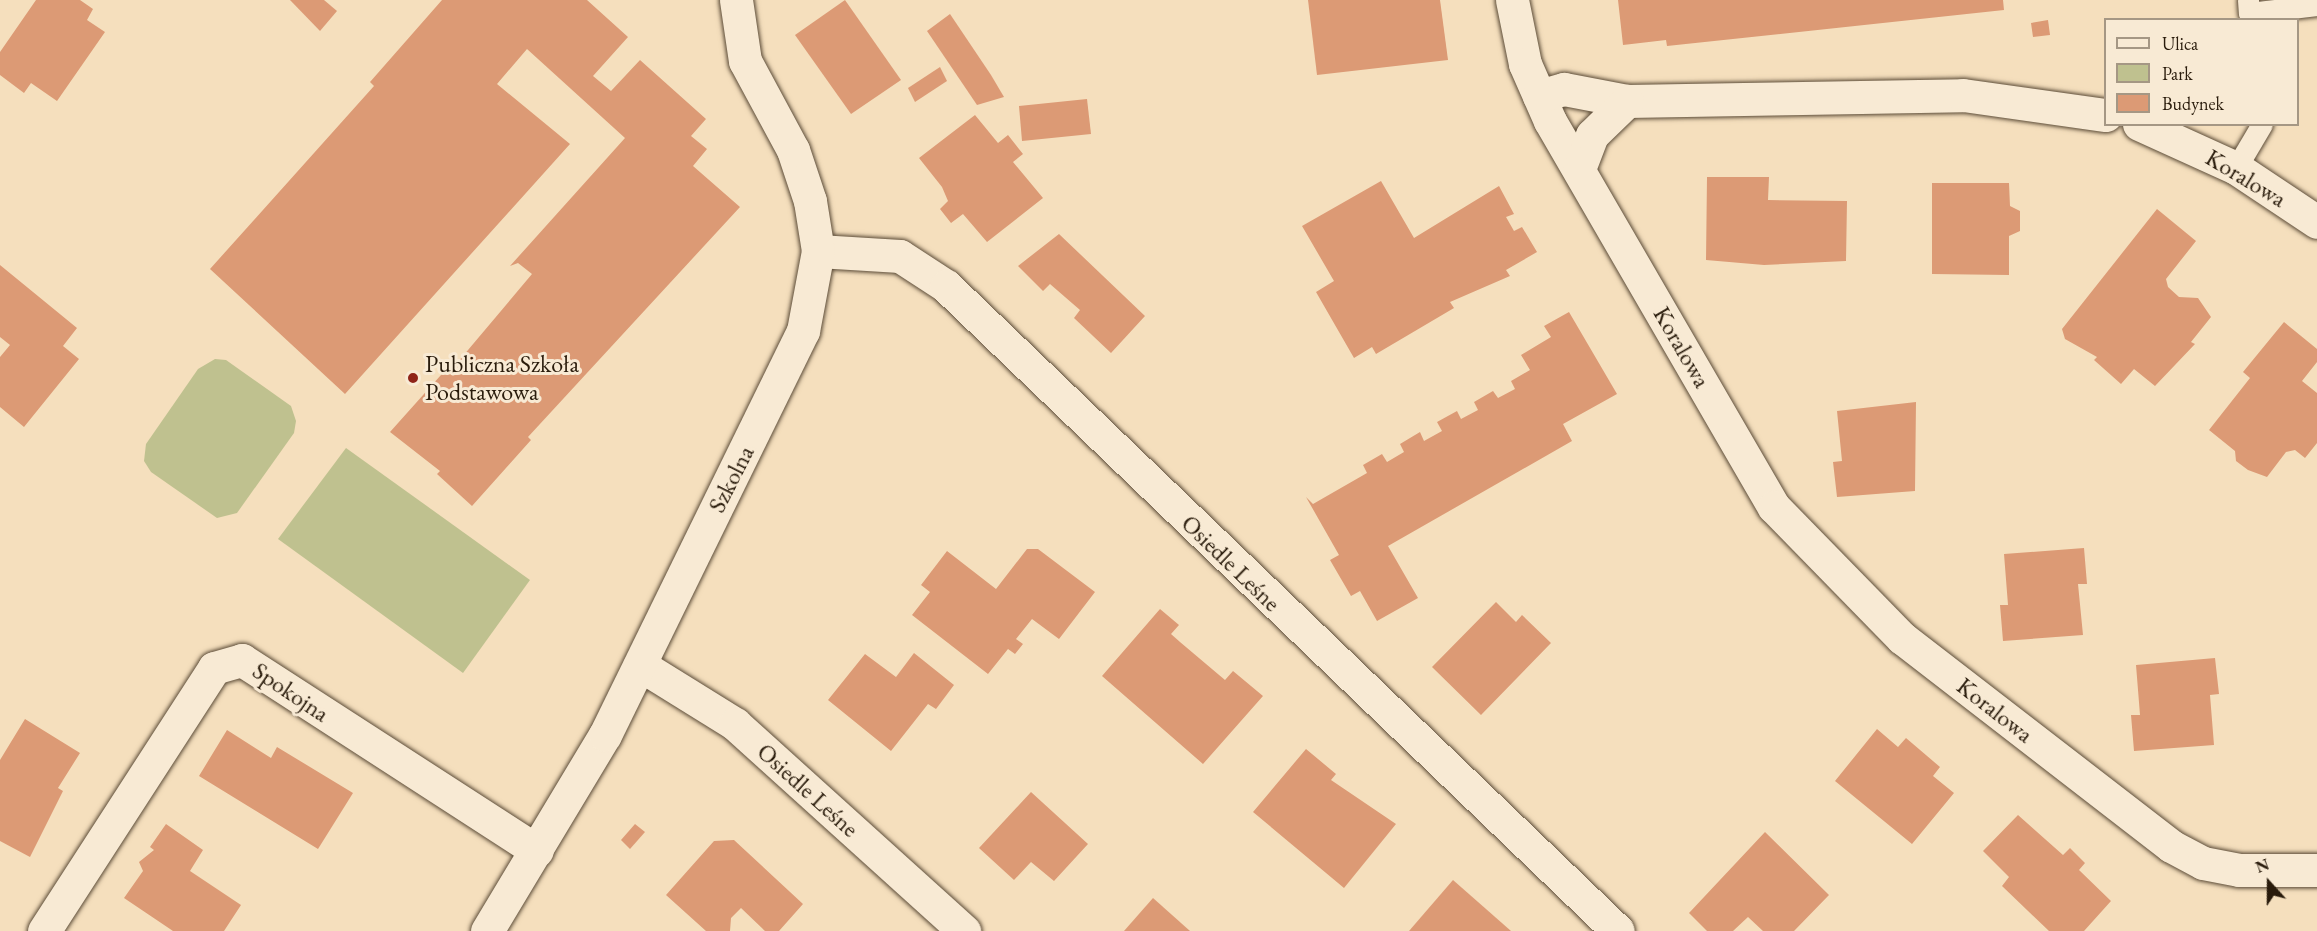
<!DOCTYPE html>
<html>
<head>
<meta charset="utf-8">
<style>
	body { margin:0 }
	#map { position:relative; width:2317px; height:931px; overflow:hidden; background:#f5dfbd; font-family:"EB Garamond",serif }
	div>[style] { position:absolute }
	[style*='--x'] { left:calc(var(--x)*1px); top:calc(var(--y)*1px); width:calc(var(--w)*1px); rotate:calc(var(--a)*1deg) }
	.green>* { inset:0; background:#bfc18f }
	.building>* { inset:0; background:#dc9a75 }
	.roads { filter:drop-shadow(0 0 2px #5c4c38) drop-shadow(0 0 2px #5c4c38) }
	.lane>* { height:21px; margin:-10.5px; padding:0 10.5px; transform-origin:10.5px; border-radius:10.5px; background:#f8ead4 }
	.street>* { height:33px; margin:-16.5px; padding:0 16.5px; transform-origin:16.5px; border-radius:16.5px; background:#f8ead4 }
	.secondary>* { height:33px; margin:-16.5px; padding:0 16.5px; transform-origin:16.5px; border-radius:16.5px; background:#f8ead4 }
	.dots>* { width:16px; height:16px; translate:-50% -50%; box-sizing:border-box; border:3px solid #f8ead4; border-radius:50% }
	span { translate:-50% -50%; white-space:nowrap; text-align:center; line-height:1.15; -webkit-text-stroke:6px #f8ead4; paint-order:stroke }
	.street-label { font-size:24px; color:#291b0b }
	.poi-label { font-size:24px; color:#291b0b }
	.left { translate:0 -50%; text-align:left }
	.legend { position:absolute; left:2104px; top:18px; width:195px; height:108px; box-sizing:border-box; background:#f8ead4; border:2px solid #a59784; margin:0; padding:8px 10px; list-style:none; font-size:18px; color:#291b0b }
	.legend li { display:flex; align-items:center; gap:12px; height:30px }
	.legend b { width:30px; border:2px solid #a59784 }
	.north { position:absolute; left:2239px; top:853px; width:60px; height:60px; -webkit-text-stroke:4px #f8ead4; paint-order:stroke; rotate:339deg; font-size:16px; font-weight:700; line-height:24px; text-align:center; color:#291b0b }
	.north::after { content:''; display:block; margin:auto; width:21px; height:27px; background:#291b0b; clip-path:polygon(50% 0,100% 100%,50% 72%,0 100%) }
</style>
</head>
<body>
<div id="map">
	<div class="green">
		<i style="clip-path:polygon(215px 359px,226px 360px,291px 406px,296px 421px,294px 433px,237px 513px,217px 518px,151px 472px,144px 461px,146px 444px,198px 369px)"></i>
		<i style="clip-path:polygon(346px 448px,530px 580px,463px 673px,278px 539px)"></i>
	</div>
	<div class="building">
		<i style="clip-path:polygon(36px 0,80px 0,93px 9px,87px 20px,105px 32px,57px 101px,31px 83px,24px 93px,0 75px,0 52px)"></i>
		<i style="clip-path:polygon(290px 0,324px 0,337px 11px,320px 31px)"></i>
		<i style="clip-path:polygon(442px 0,587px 0,628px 37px,593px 76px,611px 91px,640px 60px,706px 119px,691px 136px,707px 149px,693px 166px,740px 207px,528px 437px,531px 440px,472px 506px,437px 474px,440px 471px,390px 432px,449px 366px,452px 369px,532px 274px,518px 263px,510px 266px,625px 138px,527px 49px,497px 84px,570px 144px,345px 394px,210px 269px,374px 86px,370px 82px)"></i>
		<i style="clip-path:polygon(845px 0,901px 80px,851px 114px,795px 35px)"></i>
		<i style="clip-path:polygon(1308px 0,1440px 0,1448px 60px,1317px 75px)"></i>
		<i style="clip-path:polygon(1618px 0,2003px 0,2004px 10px,1667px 46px,1666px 40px,1623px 45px)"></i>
		<i style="clip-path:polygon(950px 14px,991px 75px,1004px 97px,977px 105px,927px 31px)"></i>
		<i style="clip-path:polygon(2048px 20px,2050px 35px,2033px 37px,2031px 23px)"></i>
		<i style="clip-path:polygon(940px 67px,947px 81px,915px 102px,908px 88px)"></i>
		<i style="clip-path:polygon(1087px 99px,1091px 134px,1022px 141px,1019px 106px)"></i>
		<i style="clip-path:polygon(975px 115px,998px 143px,1008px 135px,1023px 154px,1013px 162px,1043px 198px,987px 242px,963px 214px,951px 223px,940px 209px,948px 201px,942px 187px,919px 158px)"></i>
		<i style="clip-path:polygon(1707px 177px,1769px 177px,1768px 200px,1847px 201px,1846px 261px,1764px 265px,1706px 260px)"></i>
		<i style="clip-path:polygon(1381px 181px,1414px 238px,1499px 186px,1514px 214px,1506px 217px,1514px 231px,1522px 227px,1537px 252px,1506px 270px,1510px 276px,1450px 302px,1454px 308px,1376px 354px,1372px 347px,1354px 358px,1316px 292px,1334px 281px,1302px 226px)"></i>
		<i style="clip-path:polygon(1932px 183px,2009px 183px,2010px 206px,2020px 211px,2020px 231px,2009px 236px,2009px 275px,1932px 274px)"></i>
		<i style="clip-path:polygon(2157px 209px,2196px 241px,2166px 279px,2168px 287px,2179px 297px,2198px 298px,2211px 317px,2191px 342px,2195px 344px,2155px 386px,2134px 369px,2121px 384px,2094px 360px,2097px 357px,2065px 339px,2062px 329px)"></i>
		<i style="clip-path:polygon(1059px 234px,1145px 316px,1111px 353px,1074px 318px,1080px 310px,1050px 284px,1043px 291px,1018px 266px)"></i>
		<i style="clip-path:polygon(0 265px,77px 328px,63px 346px,79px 359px,24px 427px,0 407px,0 357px,10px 345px,0 337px)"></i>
		<i style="clip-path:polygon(1569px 312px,1617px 394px,1563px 424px,1572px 441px,1388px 546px,1418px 598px,1377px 621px,1360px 591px,1351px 596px,1330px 560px,1339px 555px,1306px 497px,1313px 504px,1367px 473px,1363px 465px,1382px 454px,1387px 462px,1404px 452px,1400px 444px,1420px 432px,1424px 441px,1442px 431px,1437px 422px,1457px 411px,1461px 419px,1478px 410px,1474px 402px,1493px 391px,1498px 398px,1515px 389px,1511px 381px,1530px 370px,1521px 355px,1551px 337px,1544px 326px)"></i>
		<i style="clip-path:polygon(2284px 322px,2317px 349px,2317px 362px,2302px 381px,2317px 393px,2317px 443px,2305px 458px,2295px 450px,2286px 452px,2267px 477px,2248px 470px,2236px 461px,2235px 451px,2209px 430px,2250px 378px,2243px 372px)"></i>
		<i style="clip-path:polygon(1916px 402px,1915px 491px,1837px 497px,1833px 462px,1842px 461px,1837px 411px)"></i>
		<i style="clip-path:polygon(2084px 548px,2087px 584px,2078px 584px,2083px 635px,2003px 641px,2000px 605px,2008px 605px,2004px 554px)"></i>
		<i style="clip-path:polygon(1027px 549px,1038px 549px,1095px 592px,1059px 639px,1032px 619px,1016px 639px,1023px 644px,1015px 654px,1008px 649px,988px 674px,912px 615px,930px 592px,921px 585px,947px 551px,996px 589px)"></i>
		<i style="clip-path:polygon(1496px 602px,1516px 622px,1522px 615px,1551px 643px,1481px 715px,1432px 667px)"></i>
		<i style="clip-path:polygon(1160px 609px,1179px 625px,1171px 634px,1180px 642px,1225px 680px,1233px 671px,1263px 696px,1203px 764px,1102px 676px)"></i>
		<i style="clip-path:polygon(914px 653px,954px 685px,936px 709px,928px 704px,891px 751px,828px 700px,865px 654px,896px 677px)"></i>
		<i style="clip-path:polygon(2215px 658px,2219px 694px,2210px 695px,2214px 745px,2134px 751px,2131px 715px,2140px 715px,2136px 665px)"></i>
		<i style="clip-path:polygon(25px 719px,80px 753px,58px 788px,63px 791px,30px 857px,0 841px,0 760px)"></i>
		<i style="clip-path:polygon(1877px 729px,1898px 747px,1906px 738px,1940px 767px,1933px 776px,1954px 793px,1912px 844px,1835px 781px)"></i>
		<i style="clip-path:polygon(227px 730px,271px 758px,277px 747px,353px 793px,318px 849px,199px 776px)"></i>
		<i style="clip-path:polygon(1306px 749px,1336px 774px,1331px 780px,1396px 824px,1344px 888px,1253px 812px)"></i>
		<i style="clip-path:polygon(1031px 792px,1088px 844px,1054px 881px,1031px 862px,1014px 880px,979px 848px)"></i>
		<i style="clip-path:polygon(2018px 815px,2063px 855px,2070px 848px,2085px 863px,2079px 870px,2111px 901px,2084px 931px,2049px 931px,2002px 886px,2009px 877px,1983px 851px)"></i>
		<i style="clip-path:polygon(166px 824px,203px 850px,190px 871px,241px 905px,224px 931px,173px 931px,124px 898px,143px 871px,139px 862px,154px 850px,150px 847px)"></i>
		<i style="clip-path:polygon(635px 824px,645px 832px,630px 849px,621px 840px)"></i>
		<i style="clip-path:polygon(1765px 832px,1829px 895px,1794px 931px,1763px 931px,1748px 917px,1733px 931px,1707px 931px,1689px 913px)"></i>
		<i style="clip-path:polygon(734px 840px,803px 904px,779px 931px,765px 931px,741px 908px,731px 918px,730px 931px,706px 931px,666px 895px,714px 841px)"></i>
		<i style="clip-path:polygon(1453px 880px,1486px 909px,1511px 931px,1409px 931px)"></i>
		<i style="clip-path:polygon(1153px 898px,1190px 931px,1124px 931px)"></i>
	</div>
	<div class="roads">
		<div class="lane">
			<i style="--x:2248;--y:0;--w:13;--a:86"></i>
			<i style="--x:2249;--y:13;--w:68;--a:-6.7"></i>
			<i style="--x:2236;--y:168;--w:51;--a:-59.4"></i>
		</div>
		<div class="street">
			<i style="--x:1512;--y:0;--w:65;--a:78.5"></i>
			<i style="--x:1525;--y:64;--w:62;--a:66.3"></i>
			<i style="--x:1550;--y:121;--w:446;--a:59.9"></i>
			<i style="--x:1774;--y:507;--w:183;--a:45.7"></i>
			<i style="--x:1902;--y:638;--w:340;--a:37.7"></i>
			<i style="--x:2171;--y:846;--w:36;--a:28"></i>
			<i style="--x:2203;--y:863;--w:37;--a:11"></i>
			<i style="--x:2239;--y:870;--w:78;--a:0"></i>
			<i style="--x:1539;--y:96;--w:26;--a:-16"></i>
			<i style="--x:1564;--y:89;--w:64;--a:10.8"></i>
			<i style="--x:1627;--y:101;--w:336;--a:-1"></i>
			<i style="--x:1963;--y:95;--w:144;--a:8"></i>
			<i style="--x:2139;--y:124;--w:107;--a:24.4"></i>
			<i style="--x:2236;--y:168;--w:97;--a:33.7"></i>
			<i style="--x:1579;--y:169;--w:36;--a:-69"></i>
			<i style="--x:1592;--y:135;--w:49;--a:-44.2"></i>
			<i style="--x:818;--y:251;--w:82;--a:3.5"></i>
			<i style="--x:900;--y:256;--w:55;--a:33.1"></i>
			<i style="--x:946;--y:286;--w:931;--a:43.83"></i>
			<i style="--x:640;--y:665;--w:112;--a:31.8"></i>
			<i style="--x:735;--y:724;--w:309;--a:42.1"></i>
			<i style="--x:44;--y:931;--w:313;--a:-57.1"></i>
			<i style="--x:214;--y:668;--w:29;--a:-16"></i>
			<i style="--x:242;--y:660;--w:351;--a:32.9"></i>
		</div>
		<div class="secondary">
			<i style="--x:487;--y:931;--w:229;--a:-59"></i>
			<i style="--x:605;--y:735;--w:450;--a:-63.9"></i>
			<i style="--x:803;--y:331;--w:81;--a:-79.4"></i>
			<i style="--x:818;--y:251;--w:51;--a:-99.1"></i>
			<i style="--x:810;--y:201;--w:54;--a:-108.4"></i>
			<i style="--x:793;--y:150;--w:101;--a:-118.3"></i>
			<i style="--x:745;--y:61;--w:62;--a:-98.4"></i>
		</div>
	</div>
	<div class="dots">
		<i style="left:413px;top:378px;background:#8f2418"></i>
	</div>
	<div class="street-label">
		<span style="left:2246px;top:178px;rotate:31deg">Koralowa</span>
		<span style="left:1682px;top:347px;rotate:60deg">Koralowa</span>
		<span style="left:731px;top:479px;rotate:-63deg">Szkolna</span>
		<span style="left:1231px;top:563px;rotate:44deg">Osiedle Leśne</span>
		<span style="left:291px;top:692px;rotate:34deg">Spokojna</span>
		<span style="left:1995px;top:710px;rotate:38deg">Koralowa</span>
		<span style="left:808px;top:790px;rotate:42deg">Osiedle Leśne</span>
	</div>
	<div class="poi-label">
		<span class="left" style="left:425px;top:378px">Publiczna Szkoła<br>Podstawowa</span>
	</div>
	<ul class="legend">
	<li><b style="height:8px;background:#f8ead4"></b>Ulica</li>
	<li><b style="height:16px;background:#bfc18f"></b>Park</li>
	<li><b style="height:16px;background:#dc9a75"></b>Budynek</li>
	</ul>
	<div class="north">N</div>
</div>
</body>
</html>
